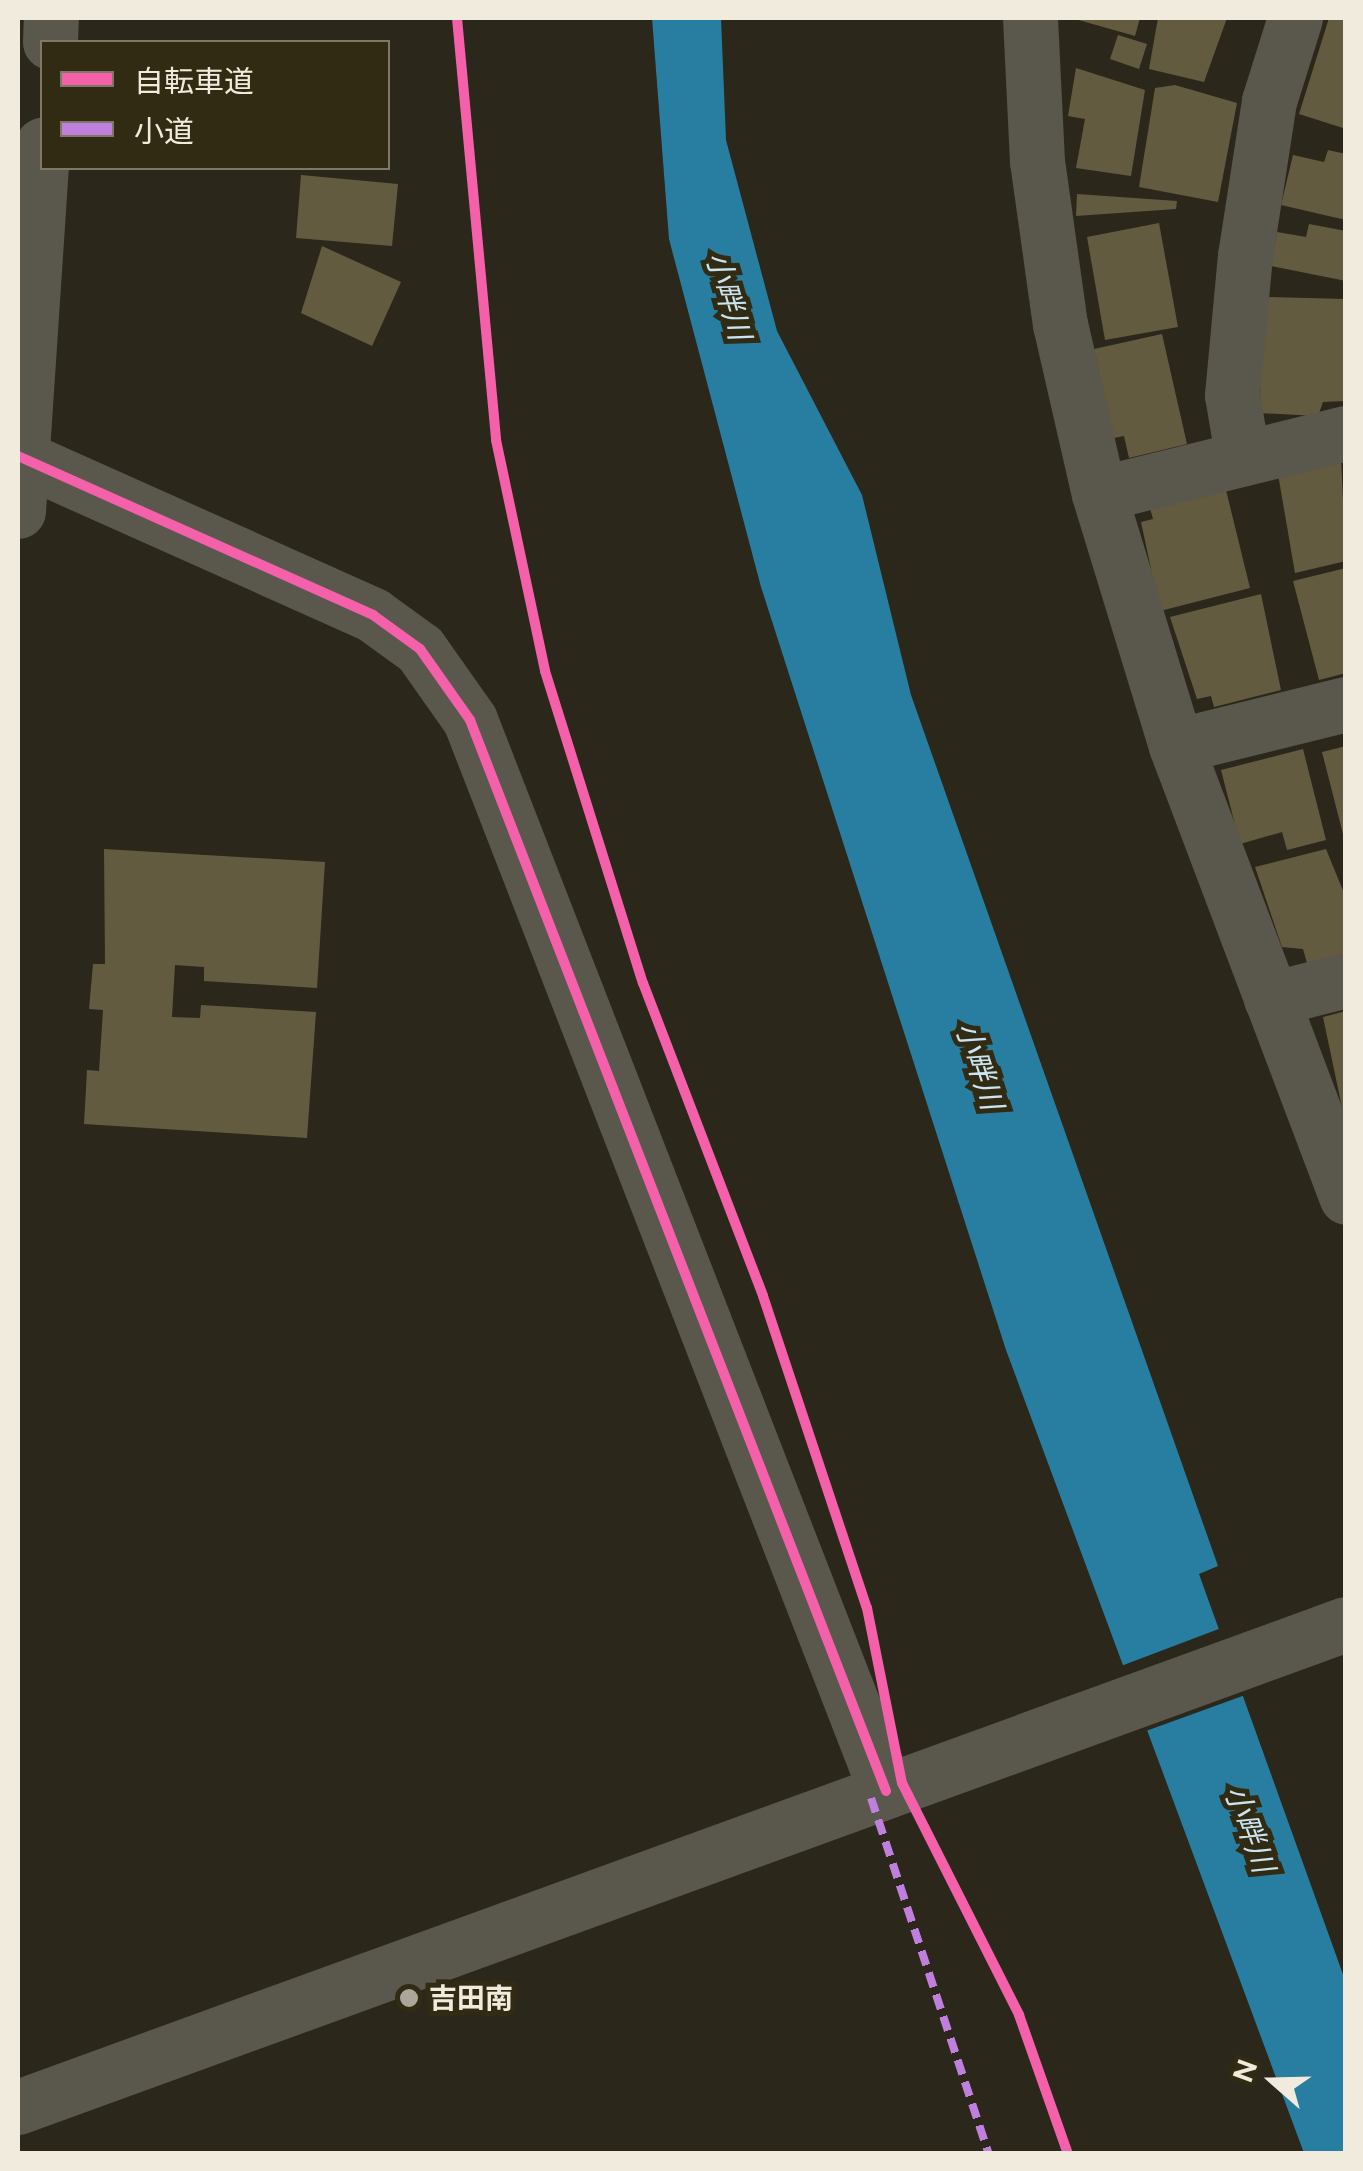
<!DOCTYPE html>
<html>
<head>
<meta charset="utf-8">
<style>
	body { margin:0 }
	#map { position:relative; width:1363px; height:2171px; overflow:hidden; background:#2b271a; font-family:Figtree,"Noto Sans JP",sans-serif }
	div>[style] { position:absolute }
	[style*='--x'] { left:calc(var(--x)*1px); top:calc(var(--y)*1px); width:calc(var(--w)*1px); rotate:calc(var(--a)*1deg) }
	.water>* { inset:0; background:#277ea1 }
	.pier>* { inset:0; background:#2b271a }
	.building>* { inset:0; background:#635b40 }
	.minor>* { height:55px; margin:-27.5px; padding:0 27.5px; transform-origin:27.5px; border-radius:27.5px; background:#5a574d }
	.quiet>* { height:8px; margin-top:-4px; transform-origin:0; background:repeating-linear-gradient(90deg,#c07fdc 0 15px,transparent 0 23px) }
	.cycleway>* { height:10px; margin:-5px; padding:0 5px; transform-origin:5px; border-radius:5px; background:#f560ab }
	.dots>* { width:28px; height:28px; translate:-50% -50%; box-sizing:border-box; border:5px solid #322b13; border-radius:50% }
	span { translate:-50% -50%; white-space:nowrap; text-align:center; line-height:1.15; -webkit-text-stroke:10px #322b13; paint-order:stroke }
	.poi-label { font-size:28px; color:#f0ebdd; font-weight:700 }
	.left { translate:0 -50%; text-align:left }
	.water-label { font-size:30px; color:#cbe4f1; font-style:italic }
	.frame { position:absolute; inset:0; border:20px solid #f0ebdd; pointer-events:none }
	.legend { position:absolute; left:40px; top:40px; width:350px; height:130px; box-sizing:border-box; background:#322b13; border:2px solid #7e7864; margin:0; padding:12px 18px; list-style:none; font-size:30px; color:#f0ebdd }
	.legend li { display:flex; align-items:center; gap:20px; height:50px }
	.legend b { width:50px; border:2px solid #7e7864 }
	.north { position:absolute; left:1223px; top:2031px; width:100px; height:100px; -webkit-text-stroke:8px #322b13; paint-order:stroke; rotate:290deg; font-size:28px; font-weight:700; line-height:40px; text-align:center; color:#f0ebdd }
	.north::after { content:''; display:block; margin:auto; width:35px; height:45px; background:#f0ebdd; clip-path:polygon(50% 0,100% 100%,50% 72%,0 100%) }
</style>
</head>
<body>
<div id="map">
	<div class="water">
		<i style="clip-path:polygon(652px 18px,721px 18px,726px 140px,777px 331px,862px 495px,911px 695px,1218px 1566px,1199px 1574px,1345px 1980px,1345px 2153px,1304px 2153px,1006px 1350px,761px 587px,669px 239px)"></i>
	</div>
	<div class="pier">
		<i style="clip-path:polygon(1224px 1627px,1248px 1694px,1146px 1731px,1121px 1666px)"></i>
	</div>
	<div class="building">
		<i style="clip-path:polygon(1158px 18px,1227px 18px,1204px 82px,1149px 69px)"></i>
		<i style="clip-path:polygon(1329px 18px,1346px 18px,1346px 129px,1299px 114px)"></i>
		<i style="clip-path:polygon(1075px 19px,1075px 18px,1140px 18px,1135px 36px)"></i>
		<i style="clip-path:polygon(1118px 35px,1147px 44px,1139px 69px,1110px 59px)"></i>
		<i style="clip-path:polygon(1076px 68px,1145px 90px,1131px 176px,1076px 168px,1085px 119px,1068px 116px)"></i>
		<i style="clip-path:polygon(1175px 85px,1237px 103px,1218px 202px,1139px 187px,1155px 88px)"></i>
		<i style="clip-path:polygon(1328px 150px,1346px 154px,1346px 220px,1281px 205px,1293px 155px,1324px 162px)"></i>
		<i style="clip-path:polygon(301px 175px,398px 184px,392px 246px,296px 238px)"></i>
		<i style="clip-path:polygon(1077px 194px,1177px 201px,1176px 209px,1076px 216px)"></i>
		<i style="clip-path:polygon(1159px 223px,1178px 327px,1105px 340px,1087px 237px)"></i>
		<i style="clip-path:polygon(1309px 224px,1346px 231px,1346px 281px,1271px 266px,1277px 232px,1306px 237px)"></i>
		<i style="clip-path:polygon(322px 246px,401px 282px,372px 346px,301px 313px)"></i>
		<i style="clip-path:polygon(1266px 297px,1346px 299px,1346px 401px,1323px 402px,1318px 416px,1259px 413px)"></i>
		<i style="clip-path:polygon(1162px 334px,1187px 444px,1129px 458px,1124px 436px,1114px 438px,1094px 349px)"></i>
		<i style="clip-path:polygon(1341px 459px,1346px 561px,1295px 573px,1278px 474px)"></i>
		<i style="clip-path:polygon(1226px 490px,1250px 588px,1160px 611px,1141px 522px,1153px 519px,1150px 508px)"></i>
		<i style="clip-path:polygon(1346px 568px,1346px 673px,1319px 680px,1293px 581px)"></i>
		<i style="clip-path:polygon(1261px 594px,1281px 690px,1214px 707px,1211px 696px,1197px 699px,1170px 617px)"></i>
		<i style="clip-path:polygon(1346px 746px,1346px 838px,1344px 838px,1322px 752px)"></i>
		<i style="clip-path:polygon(1303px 749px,1326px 840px,1287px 850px,1282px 832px,1240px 844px,1221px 770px)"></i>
		<i style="clip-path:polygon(104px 849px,325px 862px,317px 988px,204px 981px,204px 967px,175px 965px,172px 1017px,200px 1018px,201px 1005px,316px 1012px,307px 1138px,84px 1124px,87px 1070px,99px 1071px,103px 1010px,89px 1009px,93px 964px,105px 964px)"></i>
		<i style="clip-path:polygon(1326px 849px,1346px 898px,1346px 953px,1307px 963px,1303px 949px,1282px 947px,1255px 867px)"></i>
		<i style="clip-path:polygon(1346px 1011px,1346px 1117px,1344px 1117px,1323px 1017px)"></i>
	</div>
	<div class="minor">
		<i style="--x:1030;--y:18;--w:143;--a:87.2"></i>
		<i style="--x:1037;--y:161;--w:165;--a:82"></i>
		<i style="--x:1060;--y:324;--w:174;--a:77.1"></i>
		<i style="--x:1099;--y:494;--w:264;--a:73"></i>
		<i style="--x:1176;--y:746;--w:482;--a:69.3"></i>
		<i style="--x:50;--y:42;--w:24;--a:-88"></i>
		<i style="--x:1242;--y:454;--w:60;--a:-99.6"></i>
		<i style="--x:1232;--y:395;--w:140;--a:-84.7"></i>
		<i style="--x:1245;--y:256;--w:157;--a:-81.2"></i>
		<i style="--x:1269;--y:101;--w:87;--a:-72.6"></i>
		<i style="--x:18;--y:456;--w:389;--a:24.1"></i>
		<i style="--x:373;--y:615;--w:58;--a:35.9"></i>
		<i style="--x:420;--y:649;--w:87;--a:54.8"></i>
		<i style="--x:470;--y:720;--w:1149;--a:68.77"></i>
		<i style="--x:1099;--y:494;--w:254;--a:-13.9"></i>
		<i style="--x:18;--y:511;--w:367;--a:-86.2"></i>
		<i style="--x:1176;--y:746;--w:175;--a:-13.9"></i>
		<i style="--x:1271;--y:999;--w:77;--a:-14.2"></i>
		<i style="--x:18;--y:2107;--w:1413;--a:-19.99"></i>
	</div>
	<div class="quiet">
		<i style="--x:871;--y:1798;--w:375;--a:71.7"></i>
	</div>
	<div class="cycleway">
		<i style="--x:457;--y:18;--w:424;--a:84.7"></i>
		<i style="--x:496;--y:440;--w:236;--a:78"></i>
		<i style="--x:545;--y:671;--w:327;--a:72.6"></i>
		<i style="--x:643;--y:983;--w:335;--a:69"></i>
		<i style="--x:763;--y:1296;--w:329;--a:71.6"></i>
		<i style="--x:867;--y:1608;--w:178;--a:78.7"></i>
		<i style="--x:902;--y:1783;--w:260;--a:63.2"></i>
		<i style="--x:1019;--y:2015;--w:147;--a:70.6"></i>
		<i style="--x:18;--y:456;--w:389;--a:24.1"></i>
		<i style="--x:373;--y:615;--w:58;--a:35.9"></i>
		<i style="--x:420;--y:649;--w:87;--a:54.8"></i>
		<i style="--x:470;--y:720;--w:1149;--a:68.77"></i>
	</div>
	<div class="dots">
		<i style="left:409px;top:1998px;background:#aba699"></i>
	</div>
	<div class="poi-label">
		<span class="left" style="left:429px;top:1998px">吉田南</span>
	</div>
	<div class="water-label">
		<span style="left:728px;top:296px;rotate:74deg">小畔川</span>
		<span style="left:979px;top:1066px;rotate:72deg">小畔川</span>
		<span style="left:1249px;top:1829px;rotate:70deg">小畔川</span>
	</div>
	<div class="frame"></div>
	<ul class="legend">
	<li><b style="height:12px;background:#f560ab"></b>自転車道</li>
	<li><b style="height:12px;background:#c07fdc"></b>小道</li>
	</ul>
	<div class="north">N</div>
</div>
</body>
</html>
